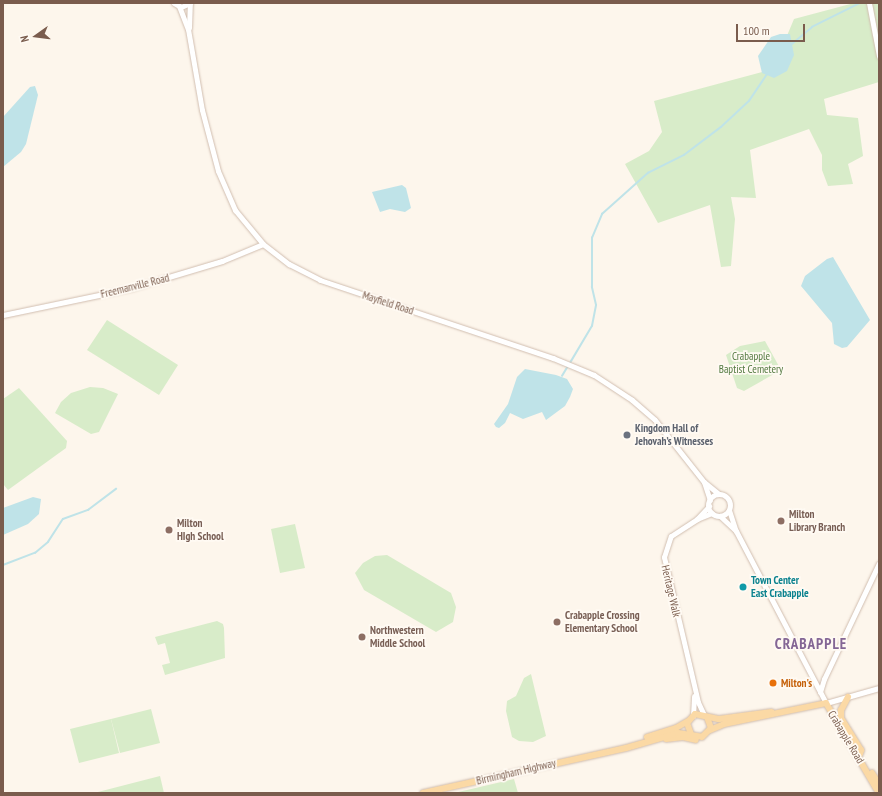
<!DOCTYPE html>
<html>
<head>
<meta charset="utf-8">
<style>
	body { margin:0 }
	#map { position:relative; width:882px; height:796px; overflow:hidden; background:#fdf6ec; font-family:"PT Sans Narrow",sans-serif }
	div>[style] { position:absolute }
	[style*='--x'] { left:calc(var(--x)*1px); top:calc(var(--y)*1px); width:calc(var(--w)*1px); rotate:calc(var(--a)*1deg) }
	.green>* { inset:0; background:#d8ecc9 }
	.water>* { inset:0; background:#bfe3e8 }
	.stream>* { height:1.5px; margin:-0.75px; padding:0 0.75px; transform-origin:0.75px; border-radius:0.75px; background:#bfe3e8 }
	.roads { filter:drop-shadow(0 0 1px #d1beb0) drop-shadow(0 0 1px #d1beb0) }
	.minor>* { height:5px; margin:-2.5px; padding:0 2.5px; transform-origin:2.5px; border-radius:2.5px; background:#fff }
	.minor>.ring { margin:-2.5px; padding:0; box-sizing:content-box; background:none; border:5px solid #fff; border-radius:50% }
	.major>* { height:6px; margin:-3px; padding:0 3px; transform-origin:3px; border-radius:3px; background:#fbd9a5 }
	.dots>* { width:11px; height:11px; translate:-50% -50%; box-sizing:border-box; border:2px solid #fffaf3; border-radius:50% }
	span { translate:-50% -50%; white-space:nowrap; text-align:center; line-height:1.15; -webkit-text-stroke:3.5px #fffaf3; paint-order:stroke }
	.street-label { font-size:11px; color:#7a5c4d }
	.park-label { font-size:11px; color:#537a41 }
	.worship-label { font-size:11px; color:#5b616d; font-weight:700 }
	.left { translate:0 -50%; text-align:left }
	.education-label { font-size:11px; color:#785e54; font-weight:700 }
	.culture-label { font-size:11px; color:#0d838f; font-weight:700 }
	.food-label { font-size:11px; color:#c56008; font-weight:700 }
	.district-label { font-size:15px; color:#846695; font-weight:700; letter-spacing:1px }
	.frame { position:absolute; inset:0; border:4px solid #7a5c4d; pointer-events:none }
	.north { position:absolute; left:16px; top:16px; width:40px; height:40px; -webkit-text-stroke:3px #fffaf3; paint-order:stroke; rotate:256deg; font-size:11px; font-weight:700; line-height:16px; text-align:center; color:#7a5c4d }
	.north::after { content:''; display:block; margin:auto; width:14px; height:18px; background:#7a5c4d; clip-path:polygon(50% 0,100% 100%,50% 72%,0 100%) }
	.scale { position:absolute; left:736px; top:24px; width:69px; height:18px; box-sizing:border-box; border:2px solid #7a5c4d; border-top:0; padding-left:5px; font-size:12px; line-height:14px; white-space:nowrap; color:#7a5c4d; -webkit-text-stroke:3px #fffaf3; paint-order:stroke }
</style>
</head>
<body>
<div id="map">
	<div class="green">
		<i style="clip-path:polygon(854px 3px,879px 3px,879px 82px,824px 99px,827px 115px,858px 118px,863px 156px,848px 164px,853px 184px,828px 186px,822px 170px,822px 155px,809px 129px,750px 150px,756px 198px,731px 197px,735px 219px,731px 266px,721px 267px,710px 205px,658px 223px,625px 164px,649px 151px,662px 132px,654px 101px,773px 69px,794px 19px)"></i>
		<i style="clip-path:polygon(107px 320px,178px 365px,159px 395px,87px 350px)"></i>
		<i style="clip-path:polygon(765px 341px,781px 370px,744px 391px,737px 388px,726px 355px,740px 346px)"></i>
		<i style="clip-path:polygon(90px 387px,103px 388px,118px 394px,99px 432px,91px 434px,55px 413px,61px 402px,71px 393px)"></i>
		<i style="clip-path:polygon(19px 388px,67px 441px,66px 448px,8px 490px,3px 484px,3px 399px)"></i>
		<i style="clip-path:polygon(295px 524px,305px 568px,280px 573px,271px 529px)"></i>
		<i style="clip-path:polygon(387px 555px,451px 593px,456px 607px,453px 622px,436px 632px,364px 590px,355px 573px,363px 563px,375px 556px)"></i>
		<i style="clip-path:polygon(217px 621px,223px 624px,224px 628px,225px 658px,165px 675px,162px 665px,170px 663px,165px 643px,158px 645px,155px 637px)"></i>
		<i style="clip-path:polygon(531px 674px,546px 736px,533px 742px,519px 741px,512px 737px,506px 711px,507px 701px,516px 696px,524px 678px)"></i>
		<i style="clip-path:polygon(151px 709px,160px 743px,120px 753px,111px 719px)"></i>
		<i style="clip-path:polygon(111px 719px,119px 753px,79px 763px,70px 729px)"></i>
		<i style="clip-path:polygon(160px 776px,164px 793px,94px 793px)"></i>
		<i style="clip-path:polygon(514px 779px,518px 793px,454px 793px)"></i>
	</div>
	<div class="water">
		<i style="clip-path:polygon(780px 34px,790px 34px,794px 55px,787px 71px,774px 78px,762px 73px,758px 56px,771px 37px)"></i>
		<i style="clip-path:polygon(35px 86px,38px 95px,26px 144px,21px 152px,3px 167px,3px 117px,30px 87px)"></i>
		<i style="clip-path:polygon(402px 185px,406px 188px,411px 208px,405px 212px,390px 209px,380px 212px,372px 192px)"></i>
		<i style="clip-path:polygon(833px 257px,870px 320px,847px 347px,842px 348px,834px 344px,832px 323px,801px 286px,805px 276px,827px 259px)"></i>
		<i style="clip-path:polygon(525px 369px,556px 375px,567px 379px,573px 389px,570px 397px,565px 406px,546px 420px,542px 412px,523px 419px,510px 413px,505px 423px,499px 428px,496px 427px,494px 424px,508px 404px,517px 377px)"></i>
		<i style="clip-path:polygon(33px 497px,41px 499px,39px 514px,28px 524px,3px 535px,3px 508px)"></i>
	</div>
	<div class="stream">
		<i style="--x:792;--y:44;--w:26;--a:-40"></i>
		<i style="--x:812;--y:27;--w:54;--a:-26.6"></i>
		<i style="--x:570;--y:363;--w:43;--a:-59.3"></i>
		<i style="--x:592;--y:326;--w:21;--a:-79"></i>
		<i style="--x:596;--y:305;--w:18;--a:-103"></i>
		<i style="--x:592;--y:287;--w:49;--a:-90"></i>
		<i style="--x:592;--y:238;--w:26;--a:-67"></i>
		<i style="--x:602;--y:214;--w:62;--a:-41.7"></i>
		<i style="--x:648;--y:173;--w:40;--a:-26.6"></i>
		<i style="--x:684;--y:155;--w:46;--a:-37.1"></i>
		<i style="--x:721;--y:127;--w:38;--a:-43"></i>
		<i style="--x:749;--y:101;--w:34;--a:-56"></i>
		<i style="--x:562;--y:376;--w:12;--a:-59"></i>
		<i style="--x:3;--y:565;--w:34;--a:-21"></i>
		<i style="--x:35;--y:553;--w:17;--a:-40"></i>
		<i style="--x:48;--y:542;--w:27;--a:-57"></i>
		<i style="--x:63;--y:519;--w:27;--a:-20"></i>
		<i style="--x:88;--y:510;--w:35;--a:-37"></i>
	</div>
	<div class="roads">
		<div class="minor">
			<i style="--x:174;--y:3;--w:8;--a:30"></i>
			<i style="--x:181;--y:7;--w:10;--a:-24"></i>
			<i style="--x:869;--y:3;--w:54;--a:79.3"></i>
			<i style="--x:179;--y:6;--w:25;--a:69"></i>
			<i style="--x:188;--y:29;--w:82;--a:80.2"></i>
			<i style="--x:202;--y:110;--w:63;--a:75.3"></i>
			<i style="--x:218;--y:171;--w:43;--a:66.4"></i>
			<i style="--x:235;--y:210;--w:44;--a:50.5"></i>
			<i style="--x:263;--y:244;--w:33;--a:38"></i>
			<i style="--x:289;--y:264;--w:35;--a:27"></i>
			<i style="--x:320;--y:280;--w:246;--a:18.5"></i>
			<i style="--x:553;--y:358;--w:44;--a:22.5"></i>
			<i style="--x:594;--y:375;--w:45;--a:33.3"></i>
			<i style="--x:632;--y:400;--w:30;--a:41"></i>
			<i style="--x:655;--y:420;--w:79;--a:51.7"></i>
			<i style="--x:704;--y:482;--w:19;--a:39"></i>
			<i style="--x:189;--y:28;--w:25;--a:-88"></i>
			<i style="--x:3;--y:315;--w:132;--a:-11.8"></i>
			<i style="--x:132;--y:288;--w:94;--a:-16.7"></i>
			<i style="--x:222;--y:261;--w:44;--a:-22.5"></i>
			<i style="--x:704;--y:482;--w:19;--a:72"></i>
			<i class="ring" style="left:708px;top:494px;width:17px;height:17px"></i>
			<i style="--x:729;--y:510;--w:22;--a:72"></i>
			<i style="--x:736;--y:531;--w:194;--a:62.4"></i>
			<i style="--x:826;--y:703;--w:55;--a:-15.8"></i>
			<i style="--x:720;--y:516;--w:22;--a:43"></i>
			<i style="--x:697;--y:519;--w:18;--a:-47"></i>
			<i style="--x:820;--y:692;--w:14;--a:-73"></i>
			<i style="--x:824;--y:679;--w:128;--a:-64.6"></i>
			<i style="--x:704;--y:715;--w:14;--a:-115"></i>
			<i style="--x:698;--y:702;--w:149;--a:-103.2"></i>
			<i style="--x:664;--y:557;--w:22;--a:-72"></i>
			<i style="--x:671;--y:536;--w:31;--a:-33"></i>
			<i style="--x:697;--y:519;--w:16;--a:-22"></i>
			<i style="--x:693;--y:716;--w:20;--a:-87"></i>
		</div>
		<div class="major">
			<i style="--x:848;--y:697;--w:15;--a:118"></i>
			<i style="--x:841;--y:710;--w:8;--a:90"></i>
			<i style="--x:841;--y:718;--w:38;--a:58"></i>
			<i style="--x:861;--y:750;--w:4;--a:104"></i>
			<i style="--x:826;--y:703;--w:104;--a:59.5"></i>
			<i style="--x:710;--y:730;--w:15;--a:-23"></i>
			<i style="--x:724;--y:724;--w:104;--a:-11.6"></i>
			<i style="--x:691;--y:734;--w:12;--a:-110"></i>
			<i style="--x:687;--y:723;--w:12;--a:-48"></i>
			<i style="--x:695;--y:714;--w:25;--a:12"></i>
			<i style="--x:719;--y:719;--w:53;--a:-7.5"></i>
			<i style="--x:647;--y:737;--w:30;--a:-17"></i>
			<i style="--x:676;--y:728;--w:14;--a:-30"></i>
			<i style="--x:666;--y:739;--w:17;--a:-7"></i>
			<i style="--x:683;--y:737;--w:13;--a:13"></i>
			<i style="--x:872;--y:773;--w:13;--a:58"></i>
			<i style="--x:423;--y:793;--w:208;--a:-12.5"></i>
			<i style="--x:626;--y:748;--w:54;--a:-16.1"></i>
			<i style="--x:678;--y:733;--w:24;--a:9"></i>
			<i style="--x:702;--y:737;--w:13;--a:-45"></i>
			<i style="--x:711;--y:728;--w:12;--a:-110"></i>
		</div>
	</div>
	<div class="dots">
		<i style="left:627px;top:435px;background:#6b7280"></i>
		<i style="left:781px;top:521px;background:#8d6e63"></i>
		<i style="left:169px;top:530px;background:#8d6e63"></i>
		<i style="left:743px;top:587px;background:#0f9aa8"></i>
		<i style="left:557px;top:622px;background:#8d6e63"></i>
		<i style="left:362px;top:637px;background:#8d6e63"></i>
		<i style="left:773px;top:683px;background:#e8710a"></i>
	</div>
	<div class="street-label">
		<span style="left:135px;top:286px;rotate:-14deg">Freemanville Road</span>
		<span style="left:388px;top:303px;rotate:18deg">Mayfield Road</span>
		<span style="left:671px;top:591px;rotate:77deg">Heritage Walk</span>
		<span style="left:846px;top:737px;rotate:59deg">Crabapple Road</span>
		<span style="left:516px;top:772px;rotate:-13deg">Birmingham Highway</span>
	</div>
	<div class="park-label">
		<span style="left:751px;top:363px">Crabapple<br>Baptist Cemetery</span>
	</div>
	<div class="worship-label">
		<span class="left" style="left:635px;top:435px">Kingdom Hall of<br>Jehovah’s Witnesses</span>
	</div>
	<div class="education-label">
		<span class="left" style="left:789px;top:521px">Milton<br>Library Branch</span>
		<span class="left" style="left:177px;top:530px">Milton<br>HIgh School</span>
		<span class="left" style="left:565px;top:622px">Crabapple Crossing<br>Elementary School</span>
		<span class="left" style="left:370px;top:637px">Northwestern<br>Middle School</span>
	</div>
	<div class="culture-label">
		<span class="left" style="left:751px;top:587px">Town Center<br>East Crabapple</span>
	</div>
	<div class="food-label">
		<span class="left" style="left:781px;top:683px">Milton's</span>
	</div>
	<div class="district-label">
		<span style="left:811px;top:644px">CRABAPPLE</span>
	</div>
	<div class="frame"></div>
	<div class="north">N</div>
	<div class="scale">100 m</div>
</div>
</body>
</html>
